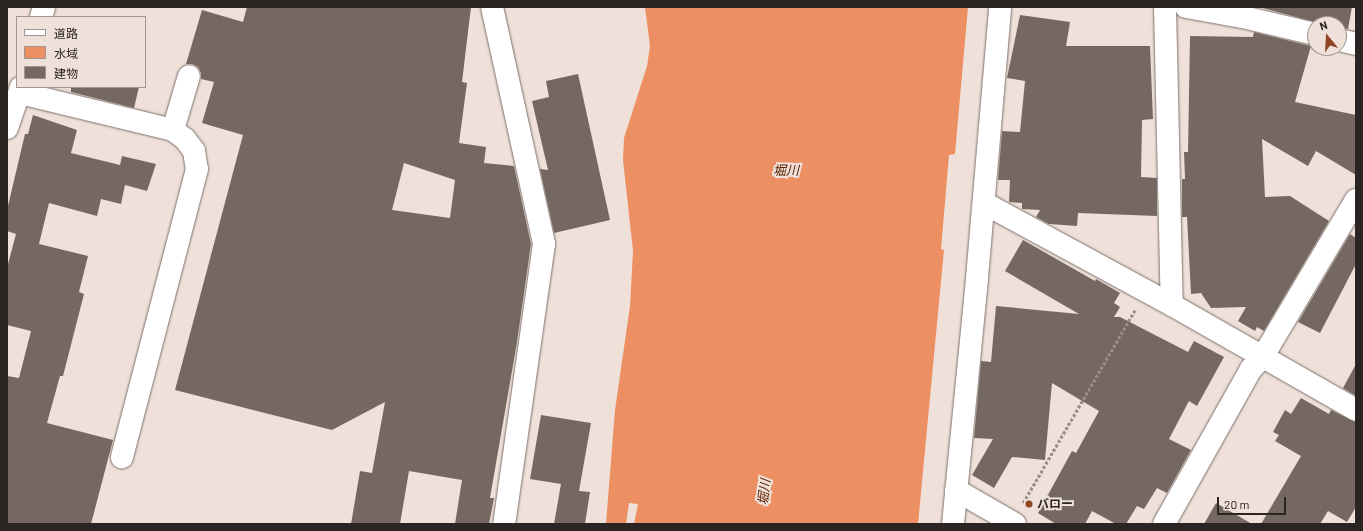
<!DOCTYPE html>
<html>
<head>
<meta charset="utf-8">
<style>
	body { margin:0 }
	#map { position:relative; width:1363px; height:531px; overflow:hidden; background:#efe0d9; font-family:Barlow,"Noto Sans JP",sans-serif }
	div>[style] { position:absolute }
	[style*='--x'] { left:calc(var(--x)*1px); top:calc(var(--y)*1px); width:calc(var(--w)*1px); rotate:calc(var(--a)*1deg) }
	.water>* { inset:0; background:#ec8f62 }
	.pier>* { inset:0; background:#efe0d9 }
	.building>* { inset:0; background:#756862 }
	.path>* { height:2.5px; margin-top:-1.25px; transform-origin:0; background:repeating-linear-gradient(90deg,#998e89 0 3px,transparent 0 5px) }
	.roads { filter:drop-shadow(0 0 1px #7d706a) drop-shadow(0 0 1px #7d706a) }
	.minor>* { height:22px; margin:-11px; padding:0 11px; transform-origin:11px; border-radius:11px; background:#fff }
	.dots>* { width:11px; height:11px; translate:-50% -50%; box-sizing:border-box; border:2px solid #efe0d9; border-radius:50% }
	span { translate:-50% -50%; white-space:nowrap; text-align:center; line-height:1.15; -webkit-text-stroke:4px #efe0d9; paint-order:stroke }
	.poi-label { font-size:12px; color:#2a2522; font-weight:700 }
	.left { translate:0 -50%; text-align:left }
	.water-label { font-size:13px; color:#5b2100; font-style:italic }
	.frame { position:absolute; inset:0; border:8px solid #2a2522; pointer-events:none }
	.legend { position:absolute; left:16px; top:16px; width:130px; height:72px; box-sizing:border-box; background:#efe0d9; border:1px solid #a09590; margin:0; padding:5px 7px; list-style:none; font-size:12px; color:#2a2522 }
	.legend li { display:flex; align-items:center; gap:8px; height:20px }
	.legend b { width:20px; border:1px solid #a09590 }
	.north { position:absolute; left:1307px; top:16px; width:40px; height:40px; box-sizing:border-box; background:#efe0d9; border:1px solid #a09590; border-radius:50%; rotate:342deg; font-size:11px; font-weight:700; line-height:16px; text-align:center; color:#2a2522 }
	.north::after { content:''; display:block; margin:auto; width:14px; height:18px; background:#8f4723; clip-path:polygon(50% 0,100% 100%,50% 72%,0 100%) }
	.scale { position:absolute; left:1217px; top:497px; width:69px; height:18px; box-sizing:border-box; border:2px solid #2a2522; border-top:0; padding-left:5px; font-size:12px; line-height:14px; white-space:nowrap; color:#2a2522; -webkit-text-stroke:3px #efe0d9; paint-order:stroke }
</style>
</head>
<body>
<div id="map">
	<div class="water">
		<i style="clip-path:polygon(645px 7px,968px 7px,955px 154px,949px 155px,941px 249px,944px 250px,918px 524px,606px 524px,615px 410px,630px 306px,633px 251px,623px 160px,624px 138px,647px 66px,650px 46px)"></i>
	</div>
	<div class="pier">
		<i style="clip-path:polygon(629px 503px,638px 504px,634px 524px,626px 524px)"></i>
	</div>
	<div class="building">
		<i style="clip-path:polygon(evenodd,247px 7px,471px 7px,462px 82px,467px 83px,459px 143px,486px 147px,484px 163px,514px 166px,531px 244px,517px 342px,490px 498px,494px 498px,489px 524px,455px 524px,462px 480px,409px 471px,400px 524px,351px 524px,360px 471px,372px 473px,385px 402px,332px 430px,175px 390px,243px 135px,202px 123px,214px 82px,201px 79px,201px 73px,198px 67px,192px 64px,186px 64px,202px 10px,243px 22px,247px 7px,404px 163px,455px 180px,450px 218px,392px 210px,404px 163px)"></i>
		<i style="clip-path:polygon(1259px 7px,1352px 7px,1348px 29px,1339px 28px,1339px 24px,1322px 24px)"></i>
		<i style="clip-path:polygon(1020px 15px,1070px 22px,1066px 46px,1150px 46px,1153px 119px,1142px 120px,1141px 177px,1157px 178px,1157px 216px,1078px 213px,1077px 226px,1049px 224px,1036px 217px,1040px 210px,1022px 209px,1022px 203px,1009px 202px,1010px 180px,998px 180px,1002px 131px,1020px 132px,1025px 81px,1007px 78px)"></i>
		<i style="clip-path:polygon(1254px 32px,1311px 46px,1295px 102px,1356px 115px,1356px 175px,1316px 151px,1308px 166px,1262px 139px,1265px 197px,1290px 196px,1329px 221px,1264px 331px,1257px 327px,1255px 331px,1238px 321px,1246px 307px,1211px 308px,1201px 293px,1191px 294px,1187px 217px,1182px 217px,1182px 179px,1185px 179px,1184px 152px,1188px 152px,1190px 36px,1253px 37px)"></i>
		<i style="clip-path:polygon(578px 74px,610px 220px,554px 233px,540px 169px,548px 170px,532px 101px,549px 97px,546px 81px)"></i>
		<i style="clip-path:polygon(71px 87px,139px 87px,134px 108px,71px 92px)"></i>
		<i style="clip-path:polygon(33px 115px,77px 130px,71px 153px,120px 165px,122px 156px,156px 164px,147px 191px,125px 185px,121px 204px,101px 199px,97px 216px,49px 203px,39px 244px,88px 256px,79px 292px,84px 294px,63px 376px,60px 376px,47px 423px,113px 440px,91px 524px,7px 524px,7px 376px,19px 378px,31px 331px,7px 325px,7px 268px,16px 234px,7px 231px,7px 210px,25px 134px,28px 134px)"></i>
		<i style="clip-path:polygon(1350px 234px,1356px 238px,1356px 264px,1320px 333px,1298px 322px)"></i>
		<i style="clip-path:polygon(1023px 240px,1095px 281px,1096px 279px,1120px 293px,1114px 303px,1120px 307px,1114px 317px,1120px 317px,1188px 352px,1194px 341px,1224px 357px,1197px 406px,1189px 401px,1169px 439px,1191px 450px,1167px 493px,1157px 488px,1144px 509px,1137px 506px,1126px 524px,1116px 524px,1092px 511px,1085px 524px,1056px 524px,1038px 513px,1072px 451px,1076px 453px,1099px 411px,1052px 383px,1045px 460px,1012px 457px,994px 488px,972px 475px,993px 439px,974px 438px,981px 361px,991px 362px,996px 306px,1079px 314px,1005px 271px)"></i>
		<i style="clip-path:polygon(1356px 364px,1356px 396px,1343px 388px)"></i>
		<i style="clip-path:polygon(1301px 398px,1329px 414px,1331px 410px,1356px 422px,1356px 507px,1347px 522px,1328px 511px,1320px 524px,1261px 524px,1301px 456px,1275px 441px,1279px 435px,1273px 432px,1285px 410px,1291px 414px)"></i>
		<i style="clip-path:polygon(541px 415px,591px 423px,579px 491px,590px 492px,585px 524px,554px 524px,561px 484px,530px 479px)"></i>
		<i style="clip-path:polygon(1216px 503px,1252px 524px,1204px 524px)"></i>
	</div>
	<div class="path">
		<i style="--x:1023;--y:503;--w:223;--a:-59.9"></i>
	</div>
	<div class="roads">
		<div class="minor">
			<i style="--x:492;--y:7;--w:243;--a:77.6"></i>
			<i style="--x:544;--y:244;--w:283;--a:98.1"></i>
			<i style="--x:1165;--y:7;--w:298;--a:88.7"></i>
			<i style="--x:1186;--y:7;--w:58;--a:10"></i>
			<i style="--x:1243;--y:17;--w:74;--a:13.3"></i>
			<i style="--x:41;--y:17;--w:10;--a:-73"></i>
			<i style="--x:1339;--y:40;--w:17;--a:13"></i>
			<i style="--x:20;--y:93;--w:157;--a:13.6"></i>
			<i style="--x:173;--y:130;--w:15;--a:37"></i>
			<i style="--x:185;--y:139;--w:15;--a:53"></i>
			<i style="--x:194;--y:151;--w:18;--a:81"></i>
			<i style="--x:197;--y:169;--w:298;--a:104.6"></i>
			<i style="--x:7;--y:128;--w:43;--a:-71.1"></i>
			<i style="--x:173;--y:130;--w:56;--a:-73.5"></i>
			<i style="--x:984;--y:203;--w:214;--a:28.5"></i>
			<i style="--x:1172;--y:305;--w:212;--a:29.7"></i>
			<i style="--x:956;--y:490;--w:68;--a:30"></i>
			<i style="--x:953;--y:524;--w:247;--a:-84.4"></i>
			<i style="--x:977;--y:278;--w:272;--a:-85.1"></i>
			<i style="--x:1164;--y:524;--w:178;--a:-60.7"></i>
			<i style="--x:1251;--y:369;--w:16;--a:-45"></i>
			<i style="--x:1262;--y:358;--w:184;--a:-59.3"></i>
		</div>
	</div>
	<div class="dots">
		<i style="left:1029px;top:504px;background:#8f4723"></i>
	</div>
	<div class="poi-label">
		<span class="left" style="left:1037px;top:504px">バロー</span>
	</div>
	<div class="water-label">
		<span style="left:786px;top:170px">堀川</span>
		<span style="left:764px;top:492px;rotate:-83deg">堀川</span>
	</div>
	<div class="frame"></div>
	<ul class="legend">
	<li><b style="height:5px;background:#fff"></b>道路</li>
	<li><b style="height:11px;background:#ec8f62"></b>水域</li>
	<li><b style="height:11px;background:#756862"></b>建物</li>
	</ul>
	<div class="north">N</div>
	<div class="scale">20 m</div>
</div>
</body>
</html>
